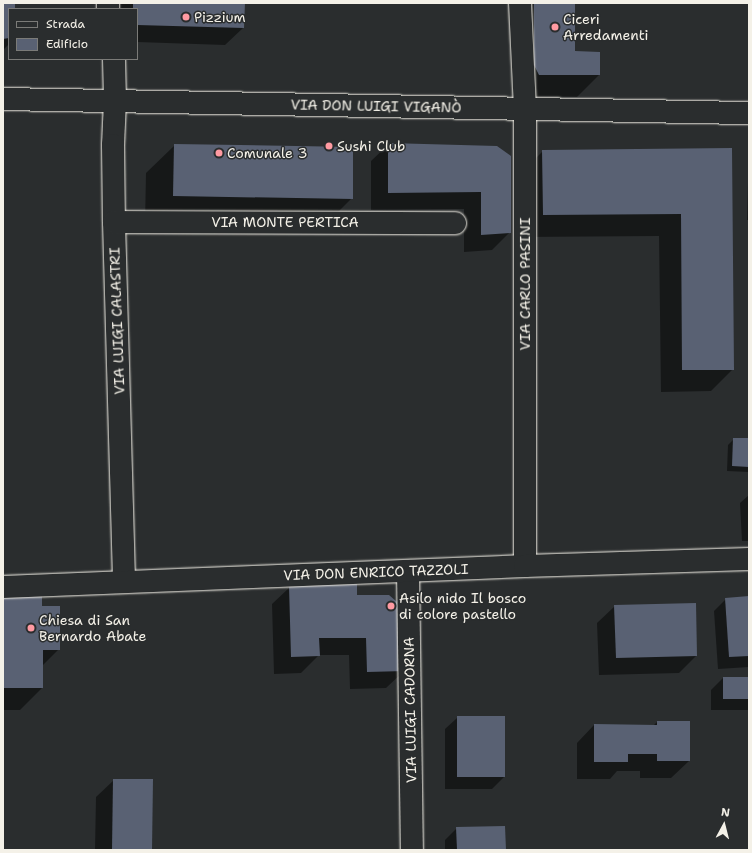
<!DOCTYPE html>
<html>
<head>
<meta charset="utf-8">
<style>
	body { margin:0 }
	#map { position:relative; width:752px; height:853px; overflow:hidden; background:#2a2d2e; font-family:"Shantell Sans",sans-serif }
	div>[style] { position:absolute }
	[style*='--x'] { left:calc(var(--x)*1px); top:calc(var(--y)*1px); width:calc(var(--w)*1px); rotate:calc(var(--a)*1deg) }
	.shadow>* { inset:0; background:#0007 }
	.building>* { inset:0; background:#596173 }
	.roads { filter:drop-shadow(0 0 1px #f4f1e8) drop-shadow(0 0 1px #f4f1e8) }
	.minor>* { height:22px; margin:-11px; padding:0 11px; transform-origin:11px; border-radius:11px; background:#2a2d2e }
	.tertiary>* { height:22px; margin:-11px; padding:0 11px; transform-origin:11px; border-radius:11px; background:#2a2d2e }
	.dots>* { width:11px; height:11px; translate:-50% -50%; box-sizing:border-box; border:2px solid #2a2d2e; border-radius:50% }
	span { translate:-50% -50%; white-space:nowrap; text-align:center; line-height:1.15; -webkit-text-stroke:3px #2a2d2e; paint-order:stroke }
	.poi-label { font-size:14px; color:#f4f1e8 }
	.left { translate:0 -50%; text-align:left }
	.street-label { font-size:14px; color:#f4f1e8 }
	.frame { position:absolute; inset:0; border:4px solid #f4f1e8; pointer-events:none }
	.legend { position:absolute; left:8px; top:8px; width:130px; height:52px; box-sizing:border-box; background:#2a2d2e; border:1px solid #7b7b78; margin:0; padding:5px 7px; list-style:none; font-size:12px; color:#f4f1e8 }
	.legend li { display:flex; align-items:center; gap:8px; height:20px }
	.legend b { width:20px; border:1px solid #7b7b78 }
	.north { position:absolute; left:704px; top:805px; width:40px; height:40px; -webkit-text-stroke:3px #2a2d2e; paint-order:stroke; rotate:7deg; font-size:11px; font-weight:700; line-height:16px; text-align:center; color:#f4f1e8 }
	.north::after { content:''; display:block; margin:auto; width:14px; height:18px; background:#f4f1e8; clip-path:polygon(50% 0,100% 100%,50% 72%,0 100%) }
</style>
</head>
<body>
<div id="map">
	<div class="shadow">
		<i style="clip-path:polygon(3px 3px,14px 3px,14px 9px,9px 9px,9px 44px,3px 50px)"></i>
		<i style="clip-path:polygon(121px 3px,244px 3px,243px 28px,225px 45px,137px 42px,137px 9px,116px 9px)"></i>
		<i style="clip-path:polygon(513px 3px,574px 3px,574px 52px,599px 75px,577px 97px,517px 96px,512px 87px)"></i>
		<i style="clip-path:polygon(389px 144px,496px 147px,510px 232px,492px 250px,464px 252px,464px 209px,371px 210px,371px 161px)"></i>
		<i style="clip-path:polygon(175px 145px,352px 198px,323px 227px,145px 224px,146px 173px)"></i>
		<i style="clip-path:polygon(731px 149px,733px 369px,711px 391px,661px 392px,659px 236px,521px 237px,521px 173px,543px 151px)"></i>
		<i style="clip-path:polygon(749px 180px,749px 220px,747px 220px,748px 182px)"></i>
		<i style="clip-path:polygon(734px 439px,749px 439px,749px 472px,727px 471px,728px 445px)"></i>
		<i style="clip-path:polygon(749px 495px,749px 541px,742px 541px,740px 503px)"></i>
		<i style="clip-path:polygon(290px 587px,356px 596px,404px 671px,386px 688px,350px 689px,349px 655px,319px 655px,301px 673px,274px 674px,272px 604px)"></i>
		<i style="clip-path:polygon(3px 594px,41px 607px,59px 649px,42px 666px,42px 688px,20px 710px,3px 710px)"></i>
		<i style="clip-path:polygon(749px 597px,749px 667px,718px 669px,714px 611px,726px 599px)"></i>
		<i style="clip-path:polygon(615px 606px,696px 656px,679px 673px,599px 675px,597px 623px)"></i>
		<i style="clip-path:polygon(723px 678px,749px 678px,749px 710px,711px 710px,711px 690px)"></i>
		<i style="clip-path:polygon(457px 718px,504px 777px,492px 789px,445px 789px,445px 729px)"></i>
		<i style="clip-path:polygon(657px 722px,689px 722px,689px 761px,671px 778px,640px 778px,640px 771px,617px 771px,610px 779px,577px 779px,577px 743px,594px 725px,653px 726px)"></i>
		<i style="clip-path:polygon(114px 780px,151px 850px,95px 850px,96px 797px)"></i>
		<i style="clip-path:polygon(457px 828px,505px 850px,445px 850px,445px 840px)"></i>
	</div>
	<div class="building">
		<i style="clip-path:polygon(3px 3px,15px 3px,15px 9px,9px 9px,9px 38px,3px 39px)"></i>
		<i style="clip-path:polygon(133px 3px,245px 3px,244px 28px,137px 25px,137px 9px,133px 9px)"></i>
		<i style="clip-path:polygon(534px 3px,575px 3px,575px 51px,600px 52px,600px 75px,539px 75px,534px 65px)"></i>
		<i style="clip-path:polygon(388px 143px,497px 146px,511px 156px,511px 233px,481px 235px,481px 192px,388px 193px)"></i>
		<i style="clip-path:polygon(174px 144px,353px 147px,353px 199px,173px 196px)"></i>
		<i style="clip-path:polygon(732px 148px,734px 370px,682px 370px,681px 214px,543px 215px,542px 150px)"></i>
		<i style="clip-path:polygon(733px 438px,749px 438px,749px 467px,732px 466px)"></i>
		<i style="clip-path:polygon(357px 584px,357px 595px,389px 595px,404px 608px,405px 671px,367px 672px,366px 638px,319px 638px,320px 656px,291px 657px,289px 586px)"></i>
		<i style="clip-path:polygon(3px 593px,42px 593px,42px 606px,60px 606px,60px 650px,43px 650px,43px 688px,3px 688px)"></i>
		<i style="clip-path:polygon(749px 596px,749px 656px,729px 657px,725px 598px)"></i>
		<i style="clip-path:polygon(696px 603px,697px 656px,616px 658px,614px 605px)"></i>
		<i style="clip-path:polygon(723px 677px,749px 677px,749px 699px,723px 699px)"></i>
		<i style="clip-path:polygon(457px 716px,505px 716px,505px 777px,457px 777px)"></i>
		<i style="clip-path:polygon(657px 721px,690px 721px,690px 761px,657px 761px,657px 754px,628px 754px,628px 762px,594px 762px,594px 724px,657px 725px)"></i>
		<i style="clip-path:polygon(113px 779px,153px 779px,152px 850px,112px 850px)"></i>
		<i style="clip-path:polygon(505px 826px,506px 850px,457px 850px,456px 827px)"></i>
	</div>
	<div class="roads">
		<div class="minor">
			<i style="--x:108;--y:3;--w:6;--a:90"></i>
			<i style="--x:520;--y:3;--w:106;--a:87.3"></i>
			<i style="--x:525;--y:109;--w:457;--a:90"></i>
			<i style="--x:114;--y:59;--w:42;--a:88.6"></i>
			<i style="--x:115;--y:101;--w:44;--a:92.6"></i>
			<i style="--x:113;--y:145;--w:77;--a:89.3"></i>
			<i style="--x:114;--y:222;--w:360;--a:88.4"></i>
			<i style="--x:114;--y:222;--w:341;--a:0.2"></i>
			<i style="--x:408;--y:571;--w:279;--a:89.2"></i>
			<i style="--x:3;--y:587;--w:522;--a:-2.3"></i>
			<i style="--x:525;--y:566;--w:224;--a:-1.8"></i>
		</div>
		<div class="tertiary">
			<i style="--x:3;--y:99;--w:746;--a:1.08"></i>
		</div>
	</div>
	<div class="dots">
		<i style="left:186px;top:17px;background:#ff9aa2"></i>
		<i style="left:555px;top:27px;background:#ff9aa2"></i>
		<i style="left:329px;top:146px;background:#ff9aa2"></i>
		<i style="left:219px;top:153px;background:#ff9aa2"></i>
		<i style="left:391px;top:606px;background:#ff9aa2"></i>
		<i style="left:31px;top:628px;background:#ff9aa2"></i>
	</div>
	<div class="poi-label">
		<span class="left" style="left:194px;top:17px">Pizzium</span>
		<span class="left" style="left:563px;top:27px">Ciceri<br>Arredamenti</span>
		<span class="left" style="left:337px;top:146px">Sushi Club</span>
		<span class="left" style="left:227px;top:153px">Comunale 3</span>
		<span class="left" style="left:399px;top:606px">Asilo nido Il bosco<br>di colore pastello</span>
		<span class="left" style="left:39px;top:628px">Chiesa di San<br>Bernardo Abate</span>
	</div>
	<div class="street-label">
		<span style="left:376px;top:106px;rotate:1deg">VIA DON LUIGI VIGANÒ</span>
		<span style="left:285px;top:222px">VIA MONTE PERTICA</span>
		<span style="left:525px;top:284px;rotate:-90deg">VIA CARLO PASINI</span>
		<span style="left:117px;top:321px;rotate:-92deg">VIA LUIGI CALASTRI</span>
		<span style="left:376px;top:572px;rotate:-2deg">VIA DON ENRICO TAZZOLI</span>
		<span style="left:410px;top:710px;rotate:-91deg">VIA LUIGI CADORNA</span>
	</div>
	<div class="frame"></div>
	<ul class="legend">
	<li><b style="height:5px;background:#2a2d2e"></b>Strada</li>
	<li><b style="height:11px;background:#596173"></b>Edificio</li>
	</ul>
	<div class="north">N</div>
</div>
</body>
</html>
